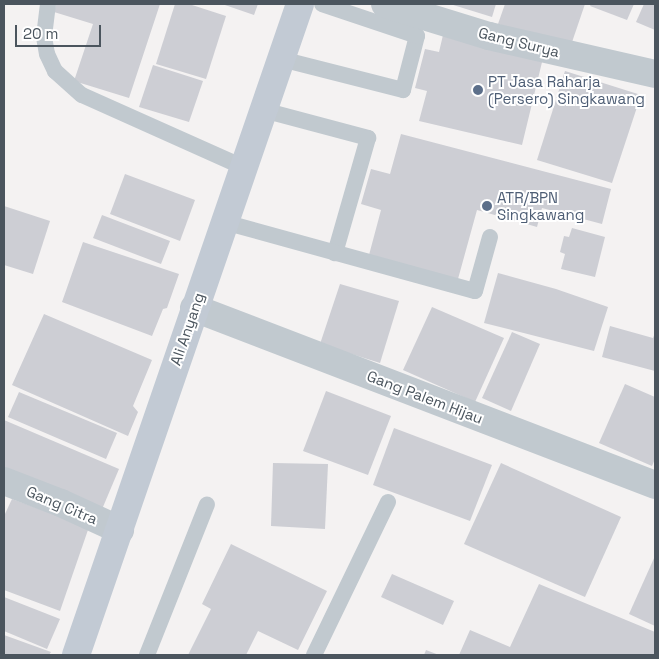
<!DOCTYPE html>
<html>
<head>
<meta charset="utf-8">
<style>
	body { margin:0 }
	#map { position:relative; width:659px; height:659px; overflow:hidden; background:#f4f2f2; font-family:"Space Grotesk",sans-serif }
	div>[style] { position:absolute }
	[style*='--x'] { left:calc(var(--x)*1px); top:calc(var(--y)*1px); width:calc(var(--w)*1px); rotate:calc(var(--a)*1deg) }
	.building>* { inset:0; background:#cdced4 }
	.lane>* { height:16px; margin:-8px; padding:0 8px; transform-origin:8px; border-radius:8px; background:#c1c9cf }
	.street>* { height:28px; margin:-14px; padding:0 14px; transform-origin:14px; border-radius:14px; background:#c1c9cf }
	.secondary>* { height:28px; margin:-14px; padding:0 14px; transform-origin:14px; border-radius:14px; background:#c2cad4 }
	.dots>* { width:14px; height:14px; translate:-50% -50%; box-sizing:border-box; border:2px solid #fff; border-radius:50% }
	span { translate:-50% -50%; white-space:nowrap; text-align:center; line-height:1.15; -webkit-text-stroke:4px #fff; paint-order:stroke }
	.street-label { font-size:15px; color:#4b555e }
	.service-label { font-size:15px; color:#4e5e75 }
	.left { translate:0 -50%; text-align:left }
	.frame { position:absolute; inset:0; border:5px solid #4b555e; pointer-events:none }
	.scale { position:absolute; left:15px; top:25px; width:86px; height:22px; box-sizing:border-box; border:2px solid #4b555e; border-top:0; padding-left:6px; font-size:15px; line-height:18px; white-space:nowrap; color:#4b555e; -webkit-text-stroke:4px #fff; paint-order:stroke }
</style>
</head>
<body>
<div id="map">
	<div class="building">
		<i style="clip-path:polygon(56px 4px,160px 4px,129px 98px,74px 81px,93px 24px,54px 12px)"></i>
		<i style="clip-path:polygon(175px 4px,189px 4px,226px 16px,206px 79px,156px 64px)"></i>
		<i style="clip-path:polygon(222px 4px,258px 4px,254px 15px)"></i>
		<i style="clip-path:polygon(450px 4px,496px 4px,492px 17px)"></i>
		<i style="clip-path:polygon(505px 4px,585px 4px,570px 48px,498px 24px)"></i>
		<i style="clip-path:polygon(591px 4px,634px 4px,627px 20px,590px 6px)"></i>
		<i style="clip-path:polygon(644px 4px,655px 4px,655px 30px,636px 22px)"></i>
		<i style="clip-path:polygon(443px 35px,543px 58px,522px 145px,419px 121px,427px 91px,415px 88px,425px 49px,439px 52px)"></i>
		<i style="clip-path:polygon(153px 65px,203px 81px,189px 122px,139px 107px)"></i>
		<i style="clip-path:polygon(565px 71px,641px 95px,612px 183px,537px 160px)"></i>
		<i style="clip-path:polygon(401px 134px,611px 189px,602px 224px,542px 208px,537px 227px,477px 210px,458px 279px,369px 255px,381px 210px,361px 204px,371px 169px,390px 174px)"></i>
		<i style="clip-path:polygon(125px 174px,195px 200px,180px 241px,110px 214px)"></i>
		<i style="clip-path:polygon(4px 206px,50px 221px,33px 274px,4px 265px)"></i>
		<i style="clip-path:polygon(102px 215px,170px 241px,161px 264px,93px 238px)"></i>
		<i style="clip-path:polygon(572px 228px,605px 237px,595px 277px,561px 269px,565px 254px,560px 252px,564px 236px,569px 237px)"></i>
		<i style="clip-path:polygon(83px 242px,179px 274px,167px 308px,163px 309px,152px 336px,62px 302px)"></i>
		<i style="clip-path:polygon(498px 273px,556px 289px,608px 307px,594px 351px,484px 323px)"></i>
		<i style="clip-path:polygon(340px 284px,399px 301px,380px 363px,320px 344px)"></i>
		<i style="clip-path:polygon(432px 307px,504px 338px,475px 402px,403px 370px)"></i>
		<i style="clip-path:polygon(44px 314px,152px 360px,133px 406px,138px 412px,128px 436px,12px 385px)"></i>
		<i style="clip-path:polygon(610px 326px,653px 338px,655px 333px,655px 371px,602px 357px)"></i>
		<i style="clip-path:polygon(512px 332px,540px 344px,511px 411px,482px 398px)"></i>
		<i style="clip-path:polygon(625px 384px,655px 397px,655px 459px,652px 466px,599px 443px)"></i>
		<i style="clip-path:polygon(326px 391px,391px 416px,368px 475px,303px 451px)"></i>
		<i style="clip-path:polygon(19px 392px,117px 433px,106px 459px,8px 417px)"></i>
		<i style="clip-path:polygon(4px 420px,119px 469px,100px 514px,4px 473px)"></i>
		<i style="clip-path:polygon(394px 428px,492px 465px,470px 521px,373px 485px)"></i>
		<i style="clip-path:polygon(273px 463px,328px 464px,325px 529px,271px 526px)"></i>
		<i style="clip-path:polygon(501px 463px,621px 517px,585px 597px,464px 544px)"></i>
		<i style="clip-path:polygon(12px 499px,89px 527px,60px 611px,4px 590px,4px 516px)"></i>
		<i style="clip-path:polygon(231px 544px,327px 591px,298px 650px,258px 631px,246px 655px,188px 655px,211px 609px,202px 604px)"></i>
		<i style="clip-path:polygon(655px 556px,655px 626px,629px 614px)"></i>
		<i style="clip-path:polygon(392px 574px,454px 601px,443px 625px,381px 597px)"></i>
		<i style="clip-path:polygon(539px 584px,655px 632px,655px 655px,459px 655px,470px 630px,510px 647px)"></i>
		<i style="clip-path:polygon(4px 597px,60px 619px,47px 649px,4px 631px)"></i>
		<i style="clip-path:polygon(4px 635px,51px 652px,49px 655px,4px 655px)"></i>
		<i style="clip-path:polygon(426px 650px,439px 655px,424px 655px)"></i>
	</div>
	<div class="lane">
		<i style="--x:48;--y:4;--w:33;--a:97"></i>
		<i style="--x:44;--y:37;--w:17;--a:80"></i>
		<i style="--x:47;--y:54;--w:19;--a:65"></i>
		<i style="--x:55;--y:71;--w:36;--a:42"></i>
		<i style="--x:82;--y:95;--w:176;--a:24.1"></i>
		<i style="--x:281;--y:59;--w:126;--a:14.3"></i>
		<i style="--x:403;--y:90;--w:56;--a:-75.5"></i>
		<i style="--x:417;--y:36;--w:100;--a:-161.4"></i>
		<i style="--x:263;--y:110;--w:109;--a:14.9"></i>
		<i style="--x:368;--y:138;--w:120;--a:106"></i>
		<i style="--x:224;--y:222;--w:260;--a:15.4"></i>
		<i style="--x:475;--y:291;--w:56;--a:-74.5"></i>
		<i style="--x:147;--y:655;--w:162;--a:-68.3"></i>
		<i style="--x:314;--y:655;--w:170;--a:-64.2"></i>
	</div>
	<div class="street">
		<i style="--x:385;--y:4;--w:109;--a:17.1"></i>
		<i style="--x:489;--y:36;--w:170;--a:12.9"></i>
		<i style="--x:194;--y:308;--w:494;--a:21"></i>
		<i style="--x:4;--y:481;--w:61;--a:21.1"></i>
		<i style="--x:61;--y:503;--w:65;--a:24.6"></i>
	</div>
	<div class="secondary">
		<i style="--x:76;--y:655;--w:688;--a:-71.01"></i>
	</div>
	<div class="dots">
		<i style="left:478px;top:90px;background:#5c6f8a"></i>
		<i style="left:487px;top:206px;background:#5c6f8a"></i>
	</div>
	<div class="street-label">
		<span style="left:519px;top:42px;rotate:14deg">Gang Surya</span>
		<span style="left:187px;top:329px;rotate:-71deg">Ali Anyang</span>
		<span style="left:425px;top:397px;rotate:21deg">Gang Palem Hijau</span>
		<span style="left:62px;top:505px;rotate:23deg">Gang Citra</span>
	</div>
	<div class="service-label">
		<span class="left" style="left:488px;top:90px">PT Jasa Raharja<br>(Persero) Singkawang</span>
		<span class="left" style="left:497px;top:206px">ATR/BPN<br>Singkawang</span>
	</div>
	<div class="frame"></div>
	<div class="scale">20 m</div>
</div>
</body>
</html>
